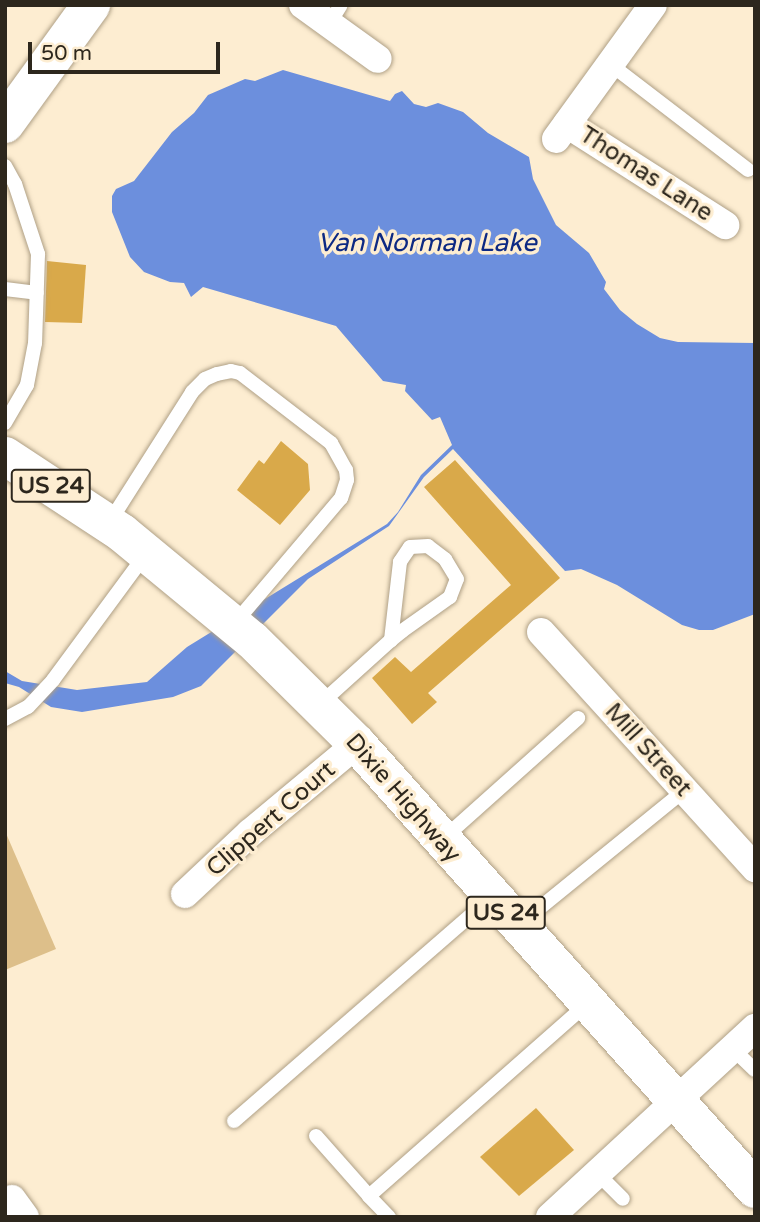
<!DOCTYPE html>
<html>
<head>
<meta charset="utf-8">
<style>
	body { margin:0 }
	#map { position:relative; width:760px; height:1222px; overflow:hidden; background:#fdedd1; font-family:"Varela Round",sans-serif }
	div>[style] { position:absolute }
	[style*='--x'] { left:calc(var(--x)*1px); top:calc(var(--y)*1px); width:calc(var(--w)*1px); rotate:calc(var(--a)*1deg) }
	.green>* { inset:0; background:#ddbf8a }
	.water>* { inset:0; background:#6c8fdd }
	.building>* { inset:0; background:#d9a94a }
	.roads { filter:drop-shadow(0 0 2px #afa086) drop-shadow(0 0 2px #afa086) }
	.lane>* { height:14px; margin:-7px; padding:0 7px; transform-origin:7px; border-radius:7px; background:#fff }
	.street>* { height:28px; margin:-14px; padding:0 14px; transform-origin:14px; border-radius:14px; background:#fff }
	.secondary>* { height:38px; margin:-19px; padding:0 19px; transform-origin:19px; border-radius:19px; background:#fff }
	.primary>* { height:38px; margin:-19px; padding:0 19px; transform-origin:19px; border-radius:19px; background:#fff }
	span { translate:-50% -50%; white-space:nowrap; text-align:center; line-height:1.15; -webkit-text-stroke:7px #fdedd1; paint-order:stroke }
	.shield-label span { padding:2px 5px; background:#fdedd1; border:2px solid; border-radius:5px; -webkit-text-stroke-width:0 }
	.shield-label { font-size:23px; color:#2d271d; font-weight:700 }
	.street-label { font-size:24px; color:#2d271d }
	.water-label { font-size:26px; color:#0d2983; font-style:italic }
	.frame { position:absolute; inset:0; border:7px solid #2d271d; pointer-events:none }
	.scale { position:absolute; left:28px; top:42px; width:192px; height:32px; box-sizing:border-box; border:4px solid #2d271d; border-top:0; padding-left:9px; font-size:21px; line-height:24px; white-space:nowrap; color:#2d271d; -webkit-text-stroke:5px #fdedd1; paint-order:stroke }
</style>
</head>
<body>
<div id="map">
	<div class="green">
		<i style="clip-path:polygon(5px 831px,56px 949px,5px 970px)"></i>
	</div>
	<div class="water">
		<i style="clip-path:polygon(283px 70px,390px 101px,395px 94px,402px 91px,414px 104px,426px 107px,438px 103px,463px 112px,488px 133px,529px 157px,533px 179px,556px 225px,589px 253px,606px 282px,604px 289px,620px 310px,637px 324px,660px 338px,678px 342px,755px 343px,755px 614px,713px 630px,699px 630px,682px 625px,617px 585px,581px 569px,565px 571px,453px 449px,424px 477px,389px 526px,308px 579px,201px 686px,173px 697px,82px 712px,51px 707px,19px 687px,5px 683px,5px 671px,22px 681px,77px 690px,147px 682px,187px 647px,387px 524px,398px 512px,421px 475px,452px 445px,440px 417px,432px 420px,405px 391px,406px 385px,383px 381px,336px 326px,203px 287px,191px 297px,184px 283px,170px 282px,144px 272px,130px 257px,112px 212px,112px 196px,116px 189px,134px 181px,172px 132px,194px 113px,208px 95px,245px 79px,255px 81px)"></i>
	</div>
	<div class="building">
		<i style="clip-path:polygon(47px 261px,86px 265px,82px 323px,45px 322px)"></i>
		<i style="clip-path:polygon(281px 441px,308px 464px,310px 490px,280px 525px,237px 490px,259px 460px,264px 464px)"></i>
		<i style="clip-path:polygon(455px 460px,560px 578px,428px 693px,437px 702px,412px 724px,372px 678px,395px 657px,411px 672px,511px 585px,424px 487px)"></i>
		<i style="clip-path:polygon(536px 1108px,574px 1150px,519px 1196px,480px 1157px)"></i>
	</div>
	<div class="roads">
		<div class="lane">
			<i style="--x:329;--y:24;--w:22;--a:-58"></i>
			<i style="--x:610;--y:64;--w:174;--a:37.5"></i>
			<i style="--x:5;--y:166;--w:21;--a:61"></i>
			<i style="--x:15;--y:184;--w:74;--a:71.8"></i>
			<i style="--x:38;--y:254;--w:89;--a:91.9"></i>
			<i style="--x:35;--y:343;--w:43;--a:100.8"></i>
			<i style="--x:27;--y:385;--w:44;--a:120.1"></i>
			<i style="--x:5;--y:289;--w:32;--a:7"></i>
			<i style="--x:109;--y:523;--w:155;--a:-57.6"></i>
			<i style="--x:192;--y:392;--w:18;--a:-45"></i>
			<i style="--x:205;--y:379;--w:13;--a:-23"></i>
			<i style="--x:217;--y:374;--w:14;--a:-12"></i>
			<i style="--x:231;--y:371;--w:9;--a:13"></i>
			<i style="--x:240;--y:373;--w:115;--a:37.6"></i>
			<i style="--x:331;--y:443;--w:31;--a:61"></i>
			<i style="--x:346;--y:470;--w:10;--a:84"></i>
			<i style="--x:347;--y:480;--w:19;--a:108"></i>
			<i style="--x:341;--y:498;--w:165;--a:130.3"></i>
			<i style="--x:319;--y:705;--w:97;--a:-42.1"></i>
			<i style="--x:391;--y:640;--w:14;--a:-39"></i>
			<i style="--x:402;--y:631;--w:59;--a:-35.3"></i>
			<i style="--x:450;--y:597;--w:19;--a:-69"></i>
			<i style="--x:457;--y:579;--w:23;--a:-121"></i>
			<i style="--x:445;--y:559;--w:21;--a:-143"></i>
			<i style="--x:428;--y:546;--w:18;--a:177"></i>
			<i style="--x:410;--y:547;--w:18;--a:124"></i>
			<i style="--x:400;--y:562;--w:79;--a:96.6"></i>
			<i style="--x:5;--y:719;--w:26;--a:-28"></i>
			<i style="--x:28;--y:707;--w:37;--a:-47"></i>
			<i style="--x:53;--y:680;--w:157;--a:-53.6"></i>
			<i style="--x:444;--y:838;--w:180;--a:-41.8"></i>
			<i style="--x:520;--y:924;--w:213;--a:-39.1"></i>
			<i style="--x:733;--y:1049;--w:30;--a:44"></i>
			<i style="--x:234;--y:1121;--w:342;--a:-41"></i>
			<i style="--x:316;--y:1136;--w:80;--a:48.5"></i>
			<i style="--x:598;--y:1174;--w:35;--a:45"></i>
			<i style="--x:389;--y:1217;--w:29;--a:-134"></i>
			<i style="--x:369;--y:1196;--w:290;--a:-41.4"></i>
		</div>
		<div class="street">
			<i style="--x:303;--y:5;--w:92;--a:35.8"></i>
			<i style="--x:567;--y:124;--w:188;--a:32.6"></i>
			<i style="--x:556;--y:139;--w:165;--a:-54.1"></i>
			<i style="--x:541;--y:632;--w:319;--a:47.8"></i>
			<i style="--x:185;--y:894;--w:89;--a:-43.2"></i>
			<i style="--x:250;--y:833;--w:139;--a:-39.8"></i>
			<i style="--x:12;--y:1199;--w:22;--a:54"></i>
			<i style="--x:550;--y:1217;--w:279;--a:-42.7"></i>
		</div>
		<div class="secondary">
			<i style="--x:5;--y:124;--w:147;--a:-54.1"></i>
		</div>
		<div class="primary">
			<i style="--x:5;--y:456;--w:140;--a:33.3"></i>
			<i style="--x:122;--y:533;--w:168;--a:39.5"></i>
			<i style="--x:252;--y:640;--w:148;--a:44.7"></i>
			<i style="--x:357;--y:744;--w:597;--a:48.19"></i>
		</div>
	</div>
	<div class="shield-label">
		<span style="left:51px;top:486px">US 24</span>
		<span style="left:506px;top:913px">US 24</span>
	</div>
	<div class="street-label">
		<span style="left:646px;top:174px;rotate:33deg">Thomas Lane</span>
		<span style="left:648px;top:750px;rotate:48deg">Mill Street</span>
		<span style="left:403px;top:798px;rotate:49deg">Dixie Highway</span>
		<span style="left:271px;top:819px;rotate:-41deg">Clippert Court</span>
	</div>
	<div class="water-label">
		<span style="left:427px;top:243px">Van Norman Lake</span>
	</div>
	<div class="frame"></div>
	<div class="scale">50 m</div>
</div>
</body>
</html>
